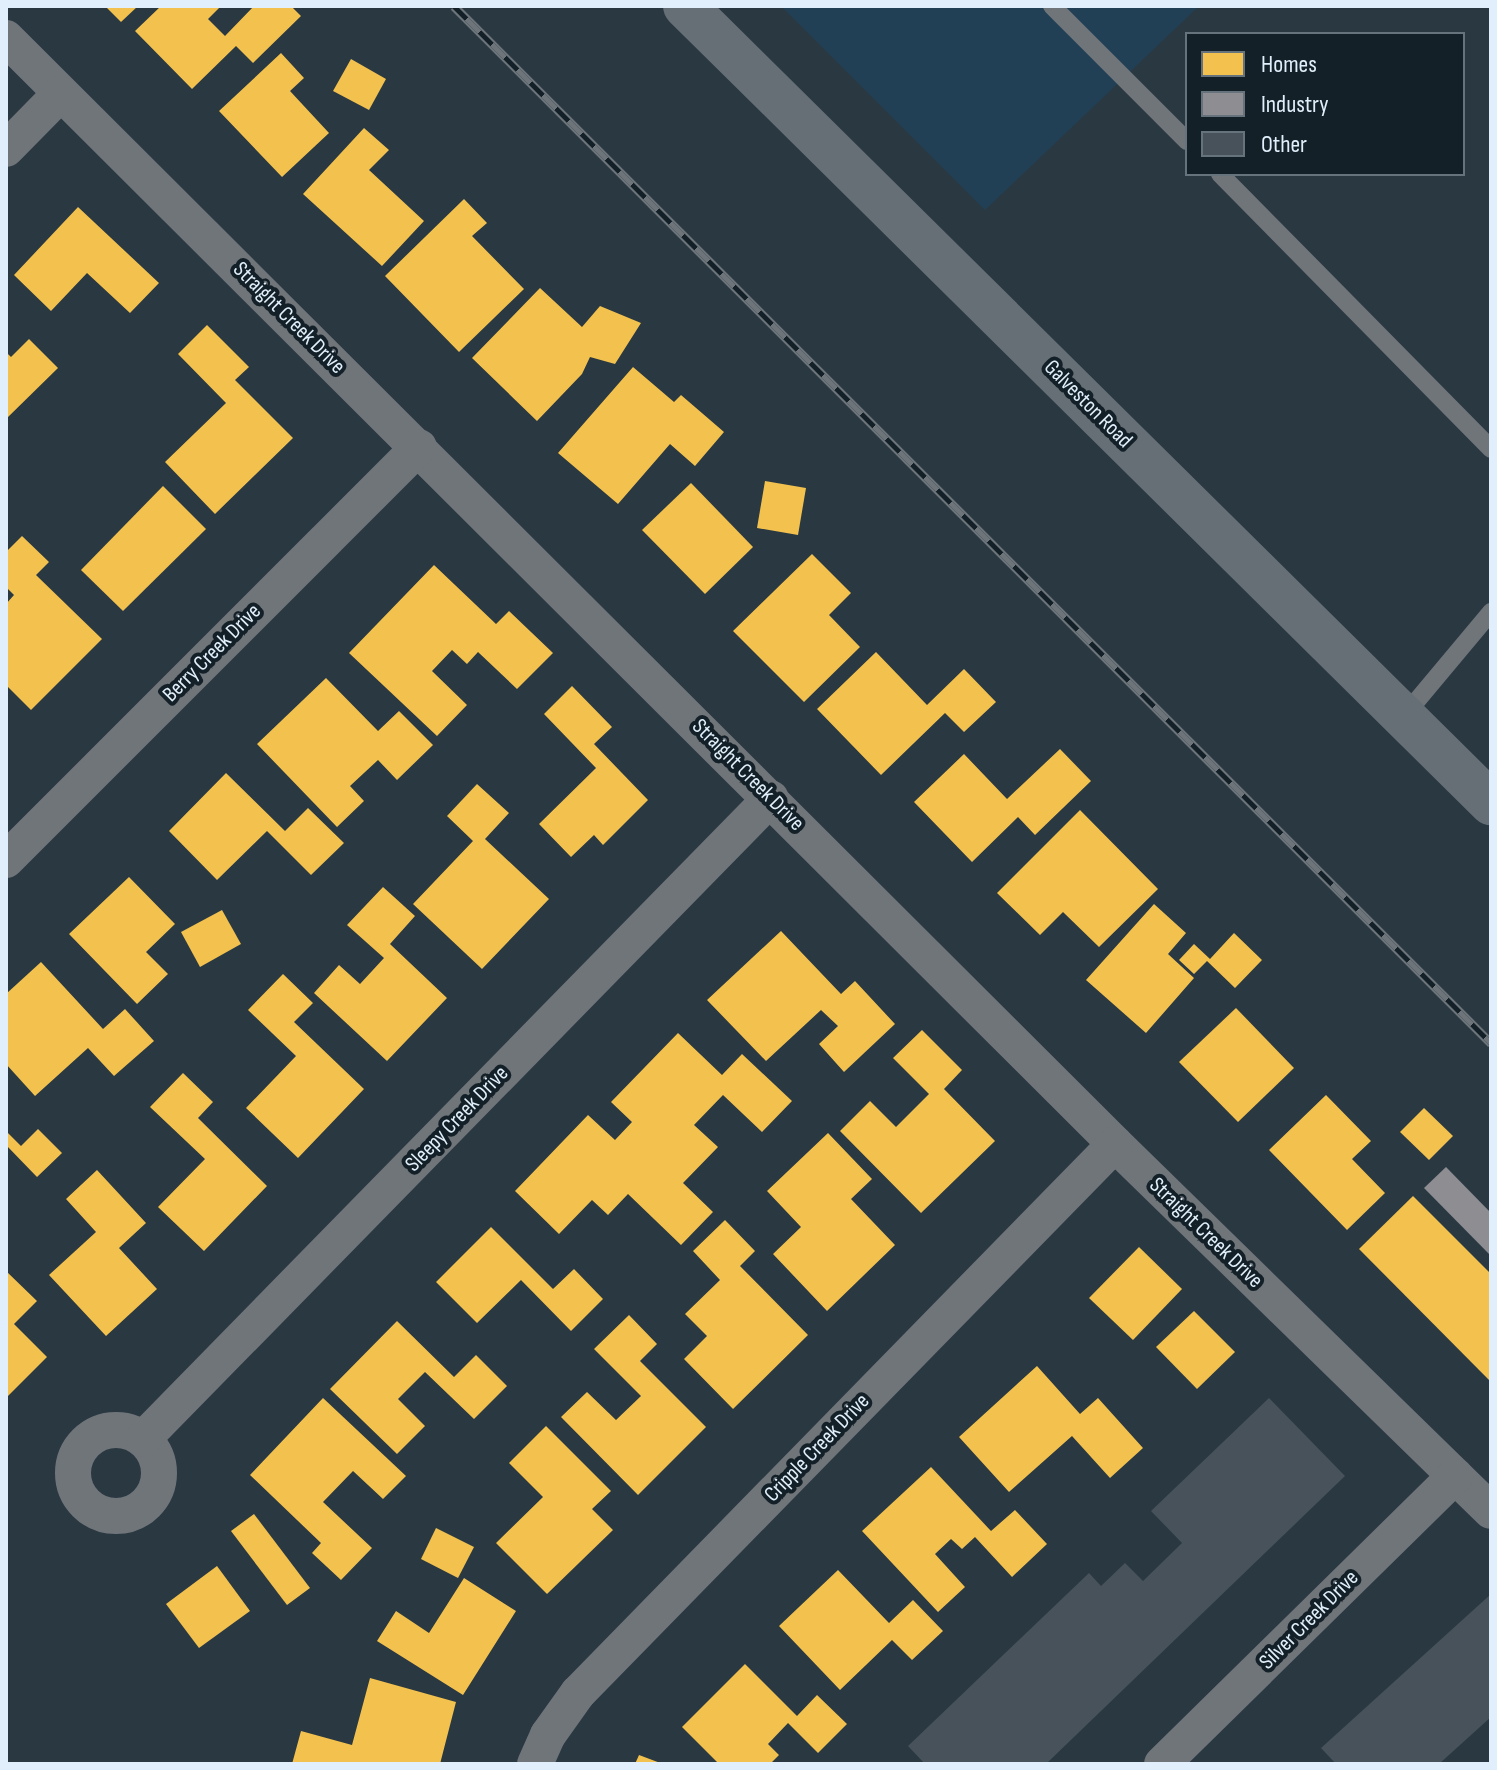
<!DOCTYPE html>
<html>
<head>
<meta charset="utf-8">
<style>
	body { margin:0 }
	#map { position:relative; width:1497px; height:1770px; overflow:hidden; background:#2a3842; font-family:"Sofia Sans Condensed",sans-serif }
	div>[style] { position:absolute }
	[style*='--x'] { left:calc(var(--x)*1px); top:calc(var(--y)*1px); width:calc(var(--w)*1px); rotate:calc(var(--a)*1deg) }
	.built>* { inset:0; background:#224055 }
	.homes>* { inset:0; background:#f2c14e }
	.industry>* { inset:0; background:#8d8d92 }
	.building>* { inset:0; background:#47525a }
	.service>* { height:18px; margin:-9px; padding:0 9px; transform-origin:9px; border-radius:9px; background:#70757a }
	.minor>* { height:36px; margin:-18px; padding:0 18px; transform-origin:18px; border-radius:18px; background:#70757a }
	.minor>.ring { margin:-18px; padding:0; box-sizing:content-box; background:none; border:36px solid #70757a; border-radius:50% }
	.secondary>* { height:44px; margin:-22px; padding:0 22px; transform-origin:22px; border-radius:22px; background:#666f75 }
	.rail>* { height:9px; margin-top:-4.5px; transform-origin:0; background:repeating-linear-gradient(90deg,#142028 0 18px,#6d747a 0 36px); box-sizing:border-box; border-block:2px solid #6d747a }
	span { translate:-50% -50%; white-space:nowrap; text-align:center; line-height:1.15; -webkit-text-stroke:8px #142028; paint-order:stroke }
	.street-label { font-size:22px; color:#e0effb }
	.frame { position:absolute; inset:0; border:8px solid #e0effb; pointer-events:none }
	.legend { position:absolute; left:1185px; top:32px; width:280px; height:144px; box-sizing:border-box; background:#142028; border:2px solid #66737c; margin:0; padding:10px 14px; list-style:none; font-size:24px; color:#e0effb }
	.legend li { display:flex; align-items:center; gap:16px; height:40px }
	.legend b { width:40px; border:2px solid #66737c }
</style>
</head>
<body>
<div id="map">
	<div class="built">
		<i style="clip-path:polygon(781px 6px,1199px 6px,985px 210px)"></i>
	</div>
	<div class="homes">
		<i style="clip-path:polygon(105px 6px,138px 6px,121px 22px)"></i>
		<i style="clip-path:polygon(161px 6px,221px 6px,208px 19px,225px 36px,254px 6px,291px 6px,301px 16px,253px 63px,236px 46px,192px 89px,135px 31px)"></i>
		<i style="clip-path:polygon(281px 53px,304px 78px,290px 91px,329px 133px,282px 177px,219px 111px)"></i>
		<i style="clip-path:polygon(351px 59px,386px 79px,369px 110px,333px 91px)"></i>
		<i style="clip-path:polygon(364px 128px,389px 150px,369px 170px,424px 221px,382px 266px,303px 194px)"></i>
		<i style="clip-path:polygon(464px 199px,487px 223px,472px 236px,524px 289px,459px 352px,385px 276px)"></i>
		<i style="clip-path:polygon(78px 207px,159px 283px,130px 313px,87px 273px,51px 311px,14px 275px)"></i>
		<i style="clip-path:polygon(540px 288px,582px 327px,600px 306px,641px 323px,615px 364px,590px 357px,582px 374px,537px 421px,472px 358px)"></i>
		<i style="clip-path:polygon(207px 325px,249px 367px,235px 380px,293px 438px,215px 514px,165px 462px,226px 403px,178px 354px)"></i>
		<i style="clip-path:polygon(29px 339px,58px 368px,6px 419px,6px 352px,11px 357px)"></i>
		<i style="clip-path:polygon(633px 367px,674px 402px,681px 395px,724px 432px,695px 466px,670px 444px,618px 504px,558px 453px)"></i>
		<i style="clip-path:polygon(765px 481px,806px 488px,798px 535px,757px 528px)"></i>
		<i style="clip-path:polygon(691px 483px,753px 547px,705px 594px,642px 530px)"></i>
		<i style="clip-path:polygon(163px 486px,206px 529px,123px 611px,81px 570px)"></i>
		<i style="clip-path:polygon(22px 536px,49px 562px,36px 575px,102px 639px,31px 710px,6px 685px,6px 604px,14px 595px,6px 587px,6px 552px)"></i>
		<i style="clip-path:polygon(812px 554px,851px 593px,829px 615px,860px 647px,804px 702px,733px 631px)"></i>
		<i style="clip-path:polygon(434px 565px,496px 624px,509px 611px,553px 653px,517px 689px,478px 652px,467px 664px,452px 650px,432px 671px,467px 705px,437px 736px,349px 653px)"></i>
		<i style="clip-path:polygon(876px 652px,927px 705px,964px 669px,996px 702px,964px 732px,945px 713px,881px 775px,817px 709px)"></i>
		<i style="clip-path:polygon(326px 678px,378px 731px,399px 711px,433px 745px,397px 780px,378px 760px,350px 786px,364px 801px,337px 827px,257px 744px)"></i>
		<i style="clip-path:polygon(572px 686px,612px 727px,594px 744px,648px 800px,603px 845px,594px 835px,571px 857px,539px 824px,596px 768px,544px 714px)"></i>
		<i style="clip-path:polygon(1060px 749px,1091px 781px,1035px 835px,1018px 817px,972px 862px,914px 802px,964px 754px,1007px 799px)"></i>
		<i style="clip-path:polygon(226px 773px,285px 831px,308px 808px,344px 843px,311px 875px,267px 831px,217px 880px,169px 831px)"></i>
		<i style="clip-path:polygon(477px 784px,509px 813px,485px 839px,549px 899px,482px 969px,413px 904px,473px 841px,447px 816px)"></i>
		<i style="clip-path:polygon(1080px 810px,1158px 889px,1099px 947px,1063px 912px,1040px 935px,997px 893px)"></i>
		<i style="clip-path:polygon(129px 877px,175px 924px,146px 952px,168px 974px,137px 1004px,69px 934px)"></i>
		<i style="clip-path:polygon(383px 887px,415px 916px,390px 944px,447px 998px,387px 1061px,314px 993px,339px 965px,360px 984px,384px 958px,347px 925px)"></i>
		<i style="clip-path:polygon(1154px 904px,1186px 933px,1168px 954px,1194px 978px,1146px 1033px,1086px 980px)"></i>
		<i style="clip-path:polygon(222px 910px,241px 944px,200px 967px,181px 932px)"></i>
		<i style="clip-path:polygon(781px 931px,841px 994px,855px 981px,895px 1024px,844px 1072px,819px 1044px,838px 1026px,821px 1010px,766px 1061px,707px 1000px)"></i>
		<i style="clip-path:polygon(1234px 933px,1262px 960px,1235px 988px,1207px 961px,1194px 974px,1179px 960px,1194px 944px,1210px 959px)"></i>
		<i style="clip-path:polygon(41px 962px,103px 1029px,125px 1009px,154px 1041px,114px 1076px,88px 1048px,35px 1096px,6px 1064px,6px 994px)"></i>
		<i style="clip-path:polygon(283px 974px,313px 1003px,294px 1022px,364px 1089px,298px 1158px,246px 1108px,296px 1056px,248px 1010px)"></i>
		<i style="clip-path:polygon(1236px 1008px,1294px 1068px,1238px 1122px,1179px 1062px)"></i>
		<i style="clip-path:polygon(922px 1030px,962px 1070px,944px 1089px,995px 1141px,921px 1213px,840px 1131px,870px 1101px,896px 1127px,929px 1094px,893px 1058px)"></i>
		<i style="clip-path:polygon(678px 1033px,722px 1075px,742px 1054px,792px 1101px,762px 1132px,723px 1095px,694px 1125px,718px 1147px,683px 1183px,713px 1212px,681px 1245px,628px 1194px,608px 1215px,592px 1200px,559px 1234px,515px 1191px,588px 1115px,615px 1140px,632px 1122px,611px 1102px)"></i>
		<i style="clip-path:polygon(183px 1073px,213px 1102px,198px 1118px,267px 1186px,204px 1251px,158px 1207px,205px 1159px,150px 1107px)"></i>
		<i style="clip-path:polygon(1326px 1095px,1371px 1141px,1352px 1159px,1385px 1193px,1347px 1230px,1269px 1150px)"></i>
		<i style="clip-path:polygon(1424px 1108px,1453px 1136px,1429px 1160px,1400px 1132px)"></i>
		<i style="clip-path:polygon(38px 1129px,62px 1153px,37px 1177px,6px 1145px,6px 1131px,21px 1146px)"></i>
		<i style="clip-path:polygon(828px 1133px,872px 1179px,851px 1199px,895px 1245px,827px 1311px,773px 1254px,801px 1227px,767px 1191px)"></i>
		<i style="clip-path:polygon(97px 1170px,146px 1223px,119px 1248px,157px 1289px,106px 1336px,49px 1275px,96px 1232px,66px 1199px)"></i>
		<i style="clip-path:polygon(1413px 1196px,1491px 1274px,1491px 1382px,1359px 1249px)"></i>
		<i style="clip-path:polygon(725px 1220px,755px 1251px,740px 1266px,808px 1335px,733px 1409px,684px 1359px,707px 1336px,685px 1314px,720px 1280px,693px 1251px)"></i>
		<i style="clip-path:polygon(491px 1227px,553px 1289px,574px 1269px,603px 1299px,571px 1331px,521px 1280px,477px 1323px,436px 1282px)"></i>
		<i style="clip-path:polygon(1139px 1247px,1182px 1289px,1133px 1340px,1089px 1298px)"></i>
		<i style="clip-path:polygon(6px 1271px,37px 1301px,14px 1324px,47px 1357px,6px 1398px)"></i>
		<i style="clip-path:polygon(1194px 1311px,1235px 1352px,1197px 1389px,1156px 1347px)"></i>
		<i style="clip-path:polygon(629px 1315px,657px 1344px,640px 1361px,706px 1427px,638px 1495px,561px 1417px,587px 1392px,616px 1420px,641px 1396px,594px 1349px)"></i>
		<i style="clip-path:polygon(397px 1321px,454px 1377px,476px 1355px,507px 1386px,474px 1419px,425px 1372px,398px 1399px,425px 1426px,397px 1454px,330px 1389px)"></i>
		<i style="clip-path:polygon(1037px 1366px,1080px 1414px,1098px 1398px,1143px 1448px,1110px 1478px,1072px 1436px,1009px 1492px,959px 1437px)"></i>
		<i style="clip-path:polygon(323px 1398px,406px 1476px,383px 1499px,353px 1471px,323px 1502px,372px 1548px,341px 1580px,312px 1553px,321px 1543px,250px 1475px)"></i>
		<i style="clip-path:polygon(546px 1426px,611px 1491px,592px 1509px,613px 1530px,547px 1594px,496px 1543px,543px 1497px,509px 1463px)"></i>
		<i style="clip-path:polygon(931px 1467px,991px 1531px,1015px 1510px,1047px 1544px,1012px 1577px,975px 1537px,962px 1549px,951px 1539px,935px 1554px,965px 1587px,938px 1612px,862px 1531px)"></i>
		<i style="clip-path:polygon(254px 1514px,310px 1588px,287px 1605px,231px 1531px)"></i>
		<i style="clip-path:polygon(436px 1528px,474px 1547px,458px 1578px,421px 1559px)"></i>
		<i style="clip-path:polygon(217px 1566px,250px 1611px,199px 1648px,166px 1604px)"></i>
		<i style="clip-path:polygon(838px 1570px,889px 1623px,913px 1600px,943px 1631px,912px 1660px,892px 1640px,840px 1690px,779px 1626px)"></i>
		<i style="clip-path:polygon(464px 1578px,516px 1611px,463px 1695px,377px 1641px,396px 1611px,429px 1633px)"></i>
		<i style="clip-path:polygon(745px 1664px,797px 1716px,817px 1695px,847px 1724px,818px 1753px,788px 1723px,768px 1744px,779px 1755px,770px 1764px,719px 1764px,682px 1727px)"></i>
		<i style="clip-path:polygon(370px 1678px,456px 1702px,440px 1764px,292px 1764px,301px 1731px,352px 1745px)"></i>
		<i style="clip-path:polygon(639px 1755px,663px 1764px,635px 1764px)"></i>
	</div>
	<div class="industry">
		<i style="clip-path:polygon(1446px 1167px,1491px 1213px,1491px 1256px,1424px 1188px)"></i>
	</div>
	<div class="building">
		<i style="clip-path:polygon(1269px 1398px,1345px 1476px,1046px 1764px,925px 1764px,908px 1746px,1089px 1573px,1101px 1586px,1125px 1563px,1143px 1581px,1182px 1543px,1151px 1511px)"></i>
		<i style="clip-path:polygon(1491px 1594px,1491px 1717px,1439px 1764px,1336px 1764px,1321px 1748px)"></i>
	</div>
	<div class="service">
		<i style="--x:1052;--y:6;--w:191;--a:45"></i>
		<i style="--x:1220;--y:174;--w:386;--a:45.4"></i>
		<i style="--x:1404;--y:716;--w:136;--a:-50.1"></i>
	</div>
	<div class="minor">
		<i style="--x:6;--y:38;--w:1566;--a:44.92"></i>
		<i style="--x:1115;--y:1144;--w:525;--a:44.31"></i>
		<i style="--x:6;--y:149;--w:78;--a:-45.5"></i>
		<i style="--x:6;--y:860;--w:584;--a:-45"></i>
		<i class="ring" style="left:73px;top:1430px;width:50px;height:50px"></i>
		<i style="--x:143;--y:1439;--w:897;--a:-45.59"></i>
		<i style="--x:535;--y:1764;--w:32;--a:-66"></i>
		<i style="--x:548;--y:1735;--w:52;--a:-54.5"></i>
		<i style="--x:578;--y:1693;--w:768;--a:-45.63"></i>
		<i style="--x:1162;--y:1764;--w:411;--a:-44.5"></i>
	</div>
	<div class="secondary">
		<i style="--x:685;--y:6;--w:1134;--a:44.68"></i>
	</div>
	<div class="rail">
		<i style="--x:454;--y:6;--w:1467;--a:45"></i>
	</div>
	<div class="street-label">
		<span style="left:289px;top:318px;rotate:45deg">Straight Creek Drive</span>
		<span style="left:1088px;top:404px;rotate:45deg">Galveston Road</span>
		<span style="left:212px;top:653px;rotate:-45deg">Berry Creek Drive</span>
		<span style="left:748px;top:775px;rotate:45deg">Straight Creek Drive</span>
		<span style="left:457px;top:1119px;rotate:-46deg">Sleepy Creek Drive</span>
		<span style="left:1206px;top:1233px;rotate:44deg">Straight Creek Drive</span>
		<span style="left:817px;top:1448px;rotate:-46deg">Cripple Creek Drive</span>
		<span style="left:1309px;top:1620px;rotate:-45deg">Silver Creek Drive</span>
	</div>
	<div class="frame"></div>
	<ul class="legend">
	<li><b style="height:22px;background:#f2c14e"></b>Homes</li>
	<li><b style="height:22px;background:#8d8d92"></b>Industry</li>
	<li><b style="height:22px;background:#47525a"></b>Other</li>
	</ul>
</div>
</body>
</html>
